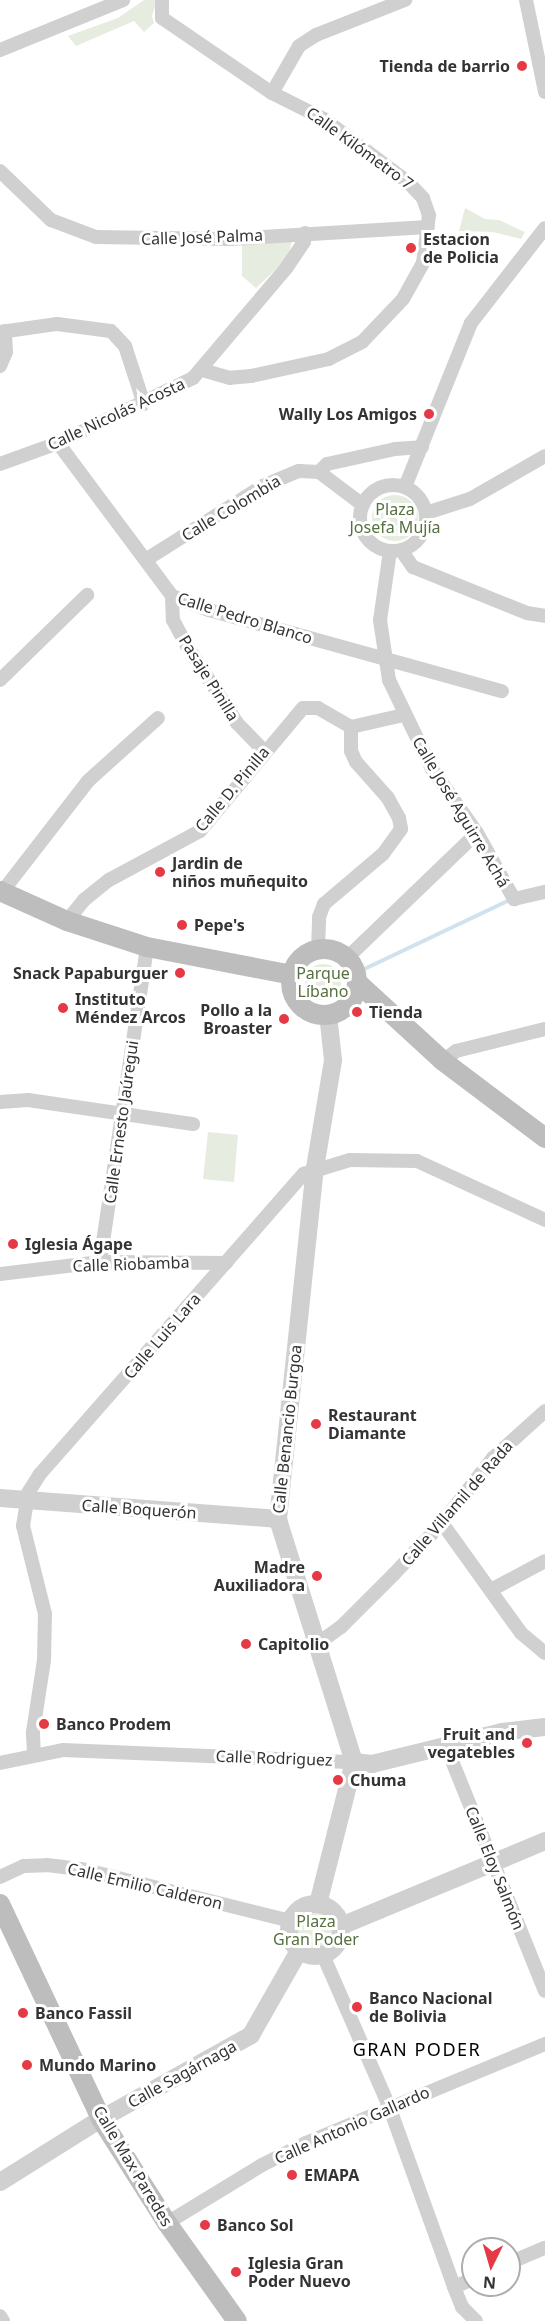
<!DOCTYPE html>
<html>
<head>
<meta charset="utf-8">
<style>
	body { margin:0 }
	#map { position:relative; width:545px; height:2321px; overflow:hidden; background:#fff; font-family:"Noto Sans",sans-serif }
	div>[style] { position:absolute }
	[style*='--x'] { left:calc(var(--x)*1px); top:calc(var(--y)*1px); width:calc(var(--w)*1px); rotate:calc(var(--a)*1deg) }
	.green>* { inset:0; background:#e6ecdf }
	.round { border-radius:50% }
	.stream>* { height:4px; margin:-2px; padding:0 2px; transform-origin:2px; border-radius:2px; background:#cfe2ee }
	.minor>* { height:14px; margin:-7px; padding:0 7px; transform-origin:7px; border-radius:7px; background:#d0d0d0 }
	.minor>.ring { margin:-7px; padding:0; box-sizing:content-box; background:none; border:14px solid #d0d0d0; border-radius:50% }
	.tertiary>* { height:18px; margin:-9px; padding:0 9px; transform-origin:9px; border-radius:9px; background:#d0d0d0 }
	.tertiary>.ring { margin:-9px; padding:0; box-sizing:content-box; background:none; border:18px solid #d0d0d0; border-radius:50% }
	.secondary>* { height:20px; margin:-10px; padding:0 10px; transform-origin:10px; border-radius:10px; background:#bdbdbd }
	.secondary>.ring { margin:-10px; padding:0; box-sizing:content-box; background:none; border:20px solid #bdbdbd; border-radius:50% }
	.dots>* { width:16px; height:16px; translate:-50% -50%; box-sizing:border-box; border:3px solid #fff; border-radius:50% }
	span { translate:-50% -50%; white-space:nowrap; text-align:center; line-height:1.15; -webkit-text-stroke:6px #fff; paint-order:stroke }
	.poi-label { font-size:16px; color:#333; font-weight:700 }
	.right { translate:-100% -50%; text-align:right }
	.left { translate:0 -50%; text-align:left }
	.street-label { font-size:16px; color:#333 }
	.park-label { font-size:16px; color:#56703f }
	.neighbourhood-label { font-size:18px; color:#000; letter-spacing:1.5px }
	.north { position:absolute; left:461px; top:2237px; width:60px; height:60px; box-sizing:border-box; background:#fff; border:2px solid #adadad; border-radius:50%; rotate:185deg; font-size:16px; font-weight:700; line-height:24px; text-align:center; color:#333 }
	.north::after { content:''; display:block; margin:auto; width:21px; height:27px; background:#e63946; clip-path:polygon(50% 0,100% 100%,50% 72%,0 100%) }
</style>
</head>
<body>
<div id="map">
	<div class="green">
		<i style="clip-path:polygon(144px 0,157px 0,152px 16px,154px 23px,144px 32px,134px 21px,76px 46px,68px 36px,118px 18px)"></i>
		<i style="clip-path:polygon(465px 208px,485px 219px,499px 220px,525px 232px,521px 239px,493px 232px,459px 231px)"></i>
		<i style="clip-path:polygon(292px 240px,288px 258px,256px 288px,242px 276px,242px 241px)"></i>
		<i class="round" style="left:372px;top:495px;width:46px;height:46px"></i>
		<i class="round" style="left:305px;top:964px;width:36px;height:36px"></i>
		<i style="clip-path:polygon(208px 1132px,238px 1135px,234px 1182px,203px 1179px)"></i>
		<i class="round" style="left:298px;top:1912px;width:36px;height:36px"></i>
	</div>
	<div class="stream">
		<i style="--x:356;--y:973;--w:170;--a:-25.4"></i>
	</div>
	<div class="minor">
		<i style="--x:162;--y:0;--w:18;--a:90"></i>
		<i style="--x:162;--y:18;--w:133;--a:34.3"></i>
		<i style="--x:272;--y:93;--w:58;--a:26.6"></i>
		<i style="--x:324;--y:119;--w:105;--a:36.9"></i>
		<i style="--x:408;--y:182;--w:22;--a:47"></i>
		<i style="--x:423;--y:198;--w:18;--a:71"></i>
		<i style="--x:429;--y:215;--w:48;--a:97.1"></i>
		<i style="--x:423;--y:263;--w:41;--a:119.1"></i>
		<i style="--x:403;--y:299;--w:59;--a:133.6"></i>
		<i style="--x:362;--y:342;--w:37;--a:153"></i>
		<i style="--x:329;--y:359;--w:80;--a:167.7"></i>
		<i style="--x:251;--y:376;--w:21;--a:175"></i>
		<i style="--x:230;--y:378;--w:29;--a:-164"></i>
		<i style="--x:526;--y:0;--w:94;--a:78.3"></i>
		<i style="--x:0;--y:50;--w:133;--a:-22.1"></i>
		<i style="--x:272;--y:93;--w:54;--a:-60.1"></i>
		<i style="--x:299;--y:46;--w:20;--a:-33"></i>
		<i style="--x:316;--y:35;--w:96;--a:-21.5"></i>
		<i style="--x:0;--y:171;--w:71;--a:43.9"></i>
		<i style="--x:51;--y:220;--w:48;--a:20.7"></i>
		<i style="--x:96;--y:237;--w:134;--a:0.9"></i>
		<i style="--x:230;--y:239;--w:198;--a:-3.5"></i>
		<i style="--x:0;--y:332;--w:58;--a:-8"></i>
		<i style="--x:57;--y:324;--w:54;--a:7.4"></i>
		<i style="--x:111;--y:331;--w:21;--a:47"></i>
		<i style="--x:125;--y:346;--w:61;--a:71.9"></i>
		<i style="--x:0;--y:366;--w:15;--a:-67"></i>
		<i style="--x:6;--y:352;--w:21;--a:-93"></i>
		<i style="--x:58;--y:443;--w:191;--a:53.3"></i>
		<i style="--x:172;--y:596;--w:40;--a:21"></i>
		<i style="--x:209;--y:610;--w:304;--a:15.5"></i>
		<i style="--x:0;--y:464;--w:62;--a:-19.9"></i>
		<i style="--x:58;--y:443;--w:150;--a:-25.7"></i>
		<i style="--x:193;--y:378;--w:145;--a:-49.7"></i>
		<i style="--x:287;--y:267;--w:30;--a:-56"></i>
		<i style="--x:304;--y:242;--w:9;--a:-84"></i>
		<i style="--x:319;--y:472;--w:11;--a:-45"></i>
		<i style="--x:327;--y:464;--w:70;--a:-12.4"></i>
		<i style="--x:395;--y:449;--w:27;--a:-4"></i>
		<i class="ring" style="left:360px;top:485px;width:52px;height:52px"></i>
		<i style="--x:405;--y:487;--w:177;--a:-68.1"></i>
		<i style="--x:471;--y:323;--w:120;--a:-52.1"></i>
		<i style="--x:426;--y:513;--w:46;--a:-17.7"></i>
		<i style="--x:470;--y:499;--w:86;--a:-29.8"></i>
		<i style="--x:401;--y:550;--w:21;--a:55"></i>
		<i style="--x:413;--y:567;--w:123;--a:22"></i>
		<i style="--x:527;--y:613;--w:18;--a:9"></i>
		<i style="--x:390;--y:551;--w:70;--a:98.2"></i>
		<i style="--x:380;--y:620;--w:61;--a:81.5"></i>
		<i style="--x:389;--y:680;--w:99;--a:64.2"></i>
		<i style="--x:432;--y:769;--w:78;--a:54.9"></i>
		<i style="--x:477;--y:833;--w:76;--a:60.7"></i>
		<i style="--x:514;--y:899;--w:32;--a:-13"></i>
		<i style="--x:147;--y:559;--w:137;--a:-32.2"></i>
		<i style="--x:263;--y:486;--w:39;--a:-23"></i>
		<i style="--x:299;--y:471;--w:20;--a:3"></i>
		<i style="--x:319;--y:472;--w:55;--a:36.9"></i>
		<i style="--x:172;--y:596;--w:24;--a:88"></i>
		<i style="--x:173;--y:620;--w:30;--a:62"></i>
		<i style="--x:187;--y:646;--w:92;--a:57"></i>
		<i style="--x:237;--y:723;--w:39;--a:46"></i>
		<i style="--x:0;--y:680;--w:122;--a:-44.3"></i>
		<i style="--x:2;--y:892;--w:140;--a:-52.2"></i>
		<i style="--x:88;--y:781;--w:94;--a:-42"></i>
		<i style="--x:67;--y:921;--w:27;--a:-51"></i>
		<i style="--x:84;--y:900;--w:32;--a:-39"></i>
		<i style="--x:109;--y:880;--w:103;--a:-28.3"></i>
		<i style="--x:200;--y:831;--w:160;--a:-50.1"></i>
		<i style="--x:303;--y:708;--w:15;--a:0"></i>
		<i style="--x:318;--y:708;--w:38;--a:30"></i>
		<i style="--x:351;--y:727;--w:54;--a:-12.8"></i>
		<i style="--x:318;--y:950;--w:33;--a:-88"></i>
		<i style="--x:319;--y:917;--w:14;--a:-69"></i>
		<i style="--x:324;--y:904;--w:77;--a:-40.3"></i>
		<i style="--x:383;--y:854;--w:31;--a:-54"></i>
		<i style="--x:401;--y:829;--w:11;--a:-100"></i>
		<i style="--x:399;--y:818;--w:23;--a:-119"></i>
		<i style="--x:388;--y:798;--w:48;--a:-131.6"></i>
		<i style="--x:356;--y:762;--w:12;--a:-114"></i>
		<i style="--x:351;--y:751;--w:24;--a:-90"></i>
		<i style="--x:347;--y:958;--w:180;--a:-43.9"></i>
		<i style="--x:443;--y:1061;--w:16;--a:-38"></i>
		<i style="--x:456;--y:1051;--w:92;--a:-13.9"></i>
		<i style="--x:0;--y:1102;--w:28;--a:-4"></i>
		<i style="--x:28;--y:1100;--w:167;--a:8.3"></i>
		<i style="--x:100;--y:1262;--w:318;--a:-81.5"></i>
		<i style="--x:0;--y:1274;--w:101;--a:-6.8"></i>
		<i style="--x:100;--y:1262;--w:126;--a:0.5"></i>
		<i style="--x:442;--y:1523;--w:135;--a:54.3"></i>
		<i style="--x:521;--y:1633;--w:31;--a:40"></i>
		<i style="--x:491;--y:1590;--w:61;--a:-28.2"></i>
		<i style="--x:316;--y:1645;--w:31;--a:-36"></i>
		<i style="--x:341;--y:1627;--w:75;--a:-45"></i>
		<i style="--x:394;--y:1574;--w:70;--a:-46.7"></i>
		<i style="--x:442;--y:1523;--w:83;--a:-51.9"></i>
		<i style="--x:493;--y:1458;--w:70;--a:-42.1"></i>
		<i style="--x:446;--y:1746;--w:264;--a:68"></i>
		<i style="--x:34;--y:1754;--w:22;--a:-93"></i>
		<i style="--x:33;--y:1732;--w:73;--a:-81.3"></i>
		<i style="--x:44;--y:1660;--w:46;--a:-88.8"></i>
		<i style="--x:45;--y:1614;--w:91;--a:-104"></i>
		<i style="--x:23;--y:1526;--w:33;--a:-81"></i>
		<i style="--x:28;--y:1493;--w:22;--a:-58"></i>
		<i style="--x:40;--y:1474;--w:400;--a:-48.7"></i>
		<i style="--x:304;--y:1174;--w:48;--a:-16.9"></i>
		<i style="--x:350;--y:1160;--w:67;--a:0.9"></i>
		<i style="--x:417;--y:1161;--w:141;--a:24.7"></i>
		<i style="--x:0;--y:1763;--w:64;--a:-11.7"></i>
		<i style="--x:63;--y:1750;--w:291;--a:2.4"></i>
		<i style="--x:0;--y:1877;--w:26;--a:-25"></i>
		<i style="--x:24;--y:1866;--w:23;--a:-2"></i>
		<i style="--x:47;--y:1865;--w:39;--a:7"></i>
		<i style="--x:86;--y:1870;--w:210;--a:14"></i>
		<i style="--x:323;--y:1955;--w:165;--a:66.4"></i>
		<i style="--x:389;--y:2106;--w:192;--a:70.2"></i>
		<i style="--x:454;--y:2287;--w:22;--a:68"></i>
		<i style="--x:462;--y:2307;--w:20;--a:45"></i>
		<i style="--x:167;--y:2223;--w:111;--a:-31.4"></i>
		<i style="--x:262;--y:2165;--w:49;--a:-26.6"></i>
		<i style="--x:306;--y:2143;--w:259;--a:-22.5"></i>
		<i style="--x:509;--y:2263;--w:39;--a:-23"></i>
		<i style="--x:454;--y:2287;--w:21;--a:-23"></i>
		<i style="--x:0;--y:2316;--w:6;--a:59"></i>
	</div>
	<div class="tertiary">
		<i style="--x:0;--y:1498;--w:279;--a:4.3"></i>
		<i style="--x:354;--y:1762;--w:18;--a:6"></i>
		<i style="--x:372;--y:1764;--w:134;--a:-13.8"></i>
		<i style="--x:502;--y:1732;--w:43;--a:-6.6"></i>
		<i style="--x:318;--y:1904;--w:146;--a:-75.8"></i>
		<i style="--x:354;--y:1762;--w:255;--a:-107.4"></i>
		<i style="--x:278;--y:1519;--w:353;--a:-84"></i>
		<i style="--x:315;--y:1168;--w:109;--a:-80.5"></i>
		<i style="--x:333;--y:1060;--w:46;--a:-96.2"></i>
		<i class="ring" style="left:289px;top:1904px;width:34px;height:34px"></i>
		<i style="--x:341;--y:1926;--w:221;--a:-22.6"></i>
		<i style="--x:0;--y:2182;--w:119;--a:-32"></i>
		<i style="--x:101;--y:2119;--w:172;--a:-29.2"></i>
		<i style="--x:251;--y:2035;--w:97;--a:-60.3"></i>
	</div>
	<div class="secondary">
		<i style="--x:0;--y:891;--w:73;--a:24.1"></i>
		<i style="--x:67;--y:921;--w:84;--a:18"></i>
		<i style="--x:147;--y:947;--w:148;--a:10.9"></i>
		<i class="ring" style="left:291px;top:949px;width:46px;height:46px"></i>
		<i style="--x:357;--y:982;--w:117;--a:42.6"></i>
		<i style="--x:443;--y:1061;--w:128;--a:37"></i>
		<i style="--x:0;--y:1904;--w:238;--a:64.8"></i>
		<i style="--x:101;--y:2119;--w:123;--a:57.6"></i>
		<i style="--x:167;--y:2223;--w:120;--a:54.5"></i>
	</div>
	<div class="dots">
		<i style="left:522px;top:66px;background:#e63946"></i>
		<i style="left:411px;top:248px;background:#e63946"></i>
		<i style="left:429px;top:414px;background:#e63946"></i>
		<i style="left:160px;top:872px;background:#e63946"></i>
		<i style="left:182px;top:925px;background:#e63946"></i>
		<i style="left:180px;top:973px;background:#e63946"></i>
		<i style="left:63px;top:1008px;background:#e63946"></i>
		<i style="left:357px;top:1012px;background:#e63946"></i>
		<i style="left:284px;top:1019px;background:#e63946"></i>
		<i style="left:13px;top:1244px;background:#e63946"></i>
		<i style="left:316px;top:1424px;background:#e63946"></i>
		<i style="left:317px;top:1576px;background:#e63946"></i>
		<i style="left:246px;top:1644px;background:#e63946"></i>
		<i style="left:44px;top:1724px;background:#e63946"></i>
		<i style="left:527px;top:1743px;background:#e63946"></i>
		<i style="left:338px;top:1780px;background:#e63946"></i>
		<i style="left:357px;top:2007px;background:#e63946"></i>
		<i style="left:23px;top:2013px;background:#e63946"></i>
		<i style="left:27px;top:2065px;background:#e63946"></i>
		<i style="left:292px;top:2175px;background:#e63946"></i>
		<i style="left:205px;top:2225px;background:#e63946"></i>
		<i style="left:236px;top:2272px;background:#e63946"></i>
	</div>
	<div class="poi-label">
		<span class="right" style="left:510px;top:66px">Tienda de barrio</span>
		<span class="left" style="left:423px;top:248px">Estacion<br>de Policia</span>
		<span class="right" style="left:417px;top:414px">Wally Los Amigos</span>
		<span class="left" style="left:172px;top:872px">Jardin de<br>niños muñequito</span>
		<span class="left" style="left:194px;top:925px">Pepe's</span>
		<span class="right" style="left:168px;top:973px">Snack Papaburguer</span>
		<span class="left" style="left:75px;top:1008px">Instituto<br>Méndez Arcos</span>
		<span class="right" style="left:272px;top:1019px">Pollo a la<br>Broaster</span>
		<span class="left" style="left:369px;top:1012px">Tienda</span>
		<span class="left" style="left:25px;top:1244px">Iglesia Ágape</span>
		<span class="left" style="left:328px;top:1424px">Restaurant<br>Diamante</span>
		<span class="right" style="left:305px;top:1576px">Madre<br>Auxiliadora</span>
		<span class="left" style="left:258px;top:1644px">Capitolio</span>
		<span class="left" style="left:56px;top:1724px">Banco Prodem</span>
		<span class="right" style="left:515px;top:1743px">Fruit and<br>vegatebles</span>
		<span class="left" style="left:350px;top:1780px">Chuma</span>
		<span class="left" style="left:369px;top:2007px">Banco Nacional<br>de Bolivia</span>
		<span class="left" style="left:35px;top:2013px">Banco Fassil</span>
		<span class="left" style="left:39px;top:2065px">Mundo Marino</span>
		<span class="left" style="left:304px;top:2175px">EMAPA</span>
		<span class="left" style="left:217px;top:2225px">Banco Sol</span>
		<span class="left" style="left:248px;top:2272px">Iglesia Gran<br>Poder Nuevo</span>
	</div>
	<div class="street-label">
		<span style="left:360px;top:148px;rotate:36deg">Calle Kilómetro 7</span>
		<span style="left:202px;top:237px;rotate:-2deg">Calle José Palma</span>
		<span style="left:116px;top:414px;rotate:-25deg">Calle Nicolás Acosta</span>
		<span style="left:231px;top:508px;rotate:-31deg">Calle Colombia</span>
		<span style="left:245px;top:618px;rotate:17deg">Calle Pedro Blanco</span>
		<span style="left:209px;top:678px;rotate:58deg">Pasaje Pinilla</span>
		<span style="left:232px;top:789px;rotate:-50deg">Calle D. Pinilla</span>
		<span style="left:461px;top:812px;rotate:59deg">Calle José Aguirre Achá</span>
		<span style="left:121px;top:1122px;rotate:-82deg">Calle Ernesto Jaúregui</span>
		<span style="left:131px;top:1264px;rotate:-2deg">Calle Riobamba</span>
		<span style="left:162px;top:1336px;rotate:-49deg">Calle Luis Lara</span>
		<span style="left:287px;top:1429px;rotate:-84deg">Calle Benancio Burgoa</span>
		<span style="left:457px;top:1503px;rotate:-49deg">Calle Villamil de Rada</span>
		<span style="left:139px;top:1509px;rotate:4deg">Calle Boquerón</span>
		<span style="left:274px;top:1758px;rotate:2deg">Calle Rodriguez</span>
		<span style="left:495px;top:1868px;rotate:68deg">Calle Eloy Salmón</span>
		<span style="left:145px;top:1886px;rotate:13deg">Calle Emilio Calderon</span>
		<span style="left:182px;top:2074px;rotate:-29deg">Calle Sagárnaga</span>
		<span style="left:352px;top:2125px;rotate:-24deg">Calle Antonio Gallardo</span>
		<span style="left:133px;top:2166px;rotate:59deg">Calle Max Paredes</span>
	</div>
	<div class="park-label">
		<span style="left:395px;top:518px">Plaza<br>Josefa Mujía</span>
		<span style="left:323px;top:982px">Parque<br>Líbano</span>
		<span style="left:316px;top:1930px">Plaza<br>Gran Poder</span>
	</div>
	<div class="neighbourhood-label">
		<span style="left:417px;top:2049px">GRAN PODER</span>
	</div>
	<div class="north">N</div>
</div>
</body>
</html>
